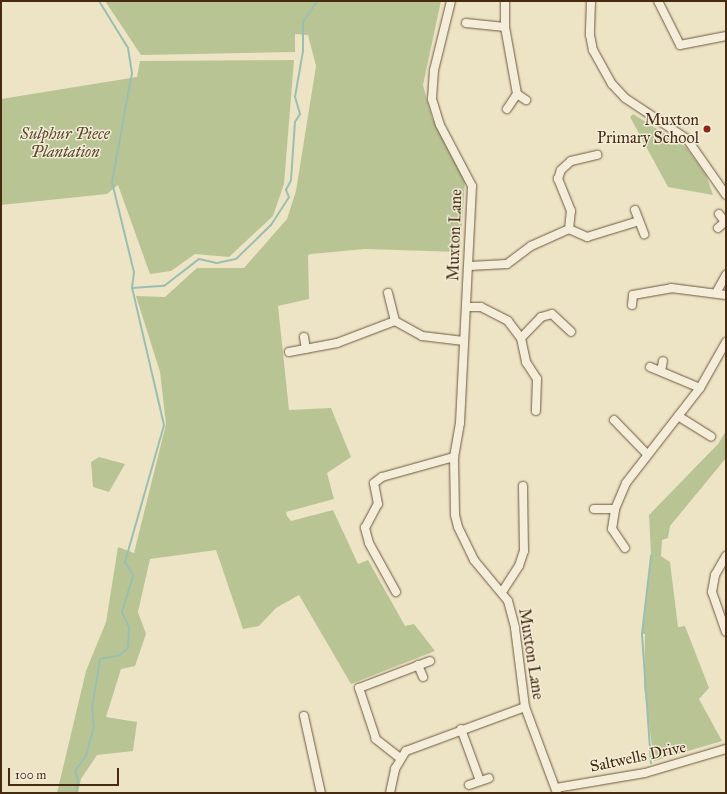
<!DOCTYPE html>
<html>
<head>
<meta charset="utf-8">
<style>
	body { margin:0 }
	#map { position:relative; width:727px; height:794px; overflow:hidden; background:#ede4c6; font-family:"IM FELL Great Primer",serif }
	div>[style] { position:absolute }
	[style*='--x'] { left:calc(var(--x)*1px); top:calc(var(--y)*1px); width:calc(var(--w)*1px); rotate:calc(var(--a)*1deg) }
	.green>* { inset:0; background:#b9c494 }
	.stream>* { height:2px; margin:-1px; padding:0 1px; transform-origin:1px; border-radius:1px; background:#9abfb1 }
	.roads { filter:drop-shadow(0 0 1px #70593e) drop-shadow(0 0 1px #70593e) }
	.street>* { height:8px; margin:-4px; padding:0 4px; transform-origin:4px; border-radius:4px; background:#f3edda }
	.dots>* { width:11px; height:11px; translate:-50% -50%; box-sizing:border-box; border:2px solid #f3edda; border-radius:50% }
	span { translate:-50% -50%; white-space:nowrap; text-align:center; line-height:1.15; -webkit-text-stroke:3px #f3edda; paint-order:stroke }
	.poi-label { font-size:16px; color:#472b11 }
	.right { translate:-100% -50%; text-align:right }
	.park-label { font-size:16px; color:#5e4a2b; font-style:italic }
	.street-label { font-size:16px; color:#472b11 }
	.frame { position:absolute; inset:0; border:2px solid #472b11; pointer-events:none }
	.scale { position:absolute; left:8px; top:768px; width:111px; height:18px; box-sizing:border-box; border:2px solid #472b11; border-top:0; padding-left:5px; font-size:12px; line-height:14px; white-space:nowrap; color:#472b11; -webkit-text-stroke:3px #f3edda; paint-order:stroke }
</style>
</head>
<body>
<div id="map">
	<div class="green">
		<i style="clip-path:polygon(105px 1px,441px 1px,423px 85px,432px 118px,465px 180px,460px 252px,365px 249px,311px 254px,308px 255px,309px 299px,278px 306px,289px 410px,331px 408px,351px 457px,327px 473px,334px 499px,286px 512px,287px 516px,291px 521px,333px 510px,358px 564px,368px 560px,405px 626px,414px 624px,435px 651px,351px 684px,299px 595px,276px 608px,259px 626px,243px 629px,216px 550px,150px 559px,138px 612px,146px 634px,135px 666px,121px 669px,106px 717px,137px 722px,133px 751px,97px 755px,81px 779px,78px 793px,57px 793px,86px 671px,106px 622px,118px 547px,134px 553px,166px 424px,160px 372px,136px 296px,165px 297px,197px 268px,244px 268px,287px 219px,296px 191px,316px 66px,308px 35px,295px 34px,295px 52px,141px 55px)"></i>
		<i style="clip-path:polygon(294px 60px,284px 184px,273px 216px,229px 257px,195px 254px,171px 271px,150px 274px,118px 185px,107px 194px,1px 205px,1px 99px,137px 77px,140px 61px)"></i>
		<i style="clip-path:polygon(633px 114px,686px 147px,706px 175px,713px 195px,668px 187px,630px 117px)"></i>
		<i style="clip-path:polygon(726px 431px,726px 458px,670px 526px,668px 538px,662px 540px,661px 556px,670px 562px,678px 627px,685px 626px,709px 688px,699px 699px,722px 741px,654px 761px,644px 687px,645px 634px,642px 634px,651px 556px,649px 515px,718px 444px)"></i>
		<i style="clip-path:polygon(99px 457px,125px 464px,109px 492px,93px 487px,91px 462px)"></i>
	</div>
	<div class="stream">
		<i style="--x:99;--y:1;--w:55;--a:58.3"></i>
		<i style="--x:128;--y:48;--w:25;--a:81"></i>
		<i style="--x:132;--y:73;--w:111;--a:100.4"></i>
		<i style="--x:112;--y:182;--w:93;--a:76.3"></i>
		<i style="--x:134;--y:272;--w:16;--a:97"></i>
		<i style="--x:651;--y:763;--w:129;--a:-94"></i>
		<i style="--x:642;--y:634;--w:79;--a:-83.4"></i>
		<i style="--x:76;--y:793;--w:13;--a:-81"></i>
		<i style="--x:78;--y:780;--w:9;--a:-108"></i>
		<i style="--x:75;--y:771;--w:19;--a:-54"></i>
		<i style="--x:86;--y:756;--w:30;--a:-75"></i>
		<i style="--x:94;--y:727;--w:19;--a:-96"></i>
		<i style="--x:92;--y:708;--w:50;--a:-80.7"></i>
		<i style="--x:100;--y:659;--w:20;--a:-11"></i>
		<i style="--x:120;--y:655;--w:11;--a:-41"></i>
		<i style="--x:128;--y:648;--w:21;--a:-87"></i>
		<i style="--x:129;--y:627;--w:17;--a:-115"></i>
		<i style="--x:122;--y:612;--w:39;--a:-73"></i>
		<i style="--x:133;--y:575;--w:15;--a:-122"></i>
		<i style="--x:125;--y:562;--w:142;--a:-74.1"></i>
		<i style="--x:164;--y:425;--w:141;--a:-103.1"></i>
		<i style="--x:132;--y:288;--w:32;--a:-4"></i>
		<i style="--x:164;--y:286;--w:44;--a:-37.6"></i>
		<i style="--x:199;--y:259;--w:18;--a:13"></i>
		<i style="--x:217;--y:263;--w:19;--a:-12"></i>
		<i style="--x:236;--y:259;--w:49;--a:-44.2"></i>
		<i style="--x:271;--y:225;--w:33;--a:-57"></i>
		<i style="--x:289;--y:197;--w:8;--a:-113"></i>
		<i style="--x:286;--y:190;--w:11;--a:-63"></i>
		<i style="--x:291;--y:180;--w:58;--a:-86.1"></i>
		<i style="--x:295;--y:122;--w:9;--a:-58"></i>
		<i style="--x:300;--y:114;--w:18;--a:-106"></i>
		<i style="--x:295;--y:97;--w:47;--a:-80.1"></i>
		<i style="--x:303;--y:51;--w:29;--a:-90"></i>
		<i style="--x:303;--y:22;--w:25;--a:-56"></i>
	</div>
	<div class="roads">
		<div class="street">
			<i style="--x:451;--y:1;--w:71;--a:103.8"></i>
			<i style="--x:434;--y:70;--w:29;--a:94"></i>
			<i style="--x:432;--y:99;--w:27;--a:73"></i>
			<i style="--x:440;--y:125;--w:69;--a:62.3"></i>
			<i style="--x:472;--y:186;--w:237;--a:92.9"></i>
			<i style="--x:460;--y:423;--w:35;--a:100"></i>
			<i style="--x:454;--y:457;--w:58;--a:89"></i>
			<i style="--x:455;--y:515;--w:12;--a:76"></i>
			<i style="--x:458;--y:527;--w:37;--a:64"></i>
			<i style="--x:474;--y:560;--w:53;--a:50.3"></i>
			<i style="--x:508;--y:601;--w:28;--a:75"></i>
			<i style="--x:515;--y:628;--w:80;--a:82.8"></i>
			<i style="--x:525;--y:707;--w:92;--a:69.6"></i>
			<i style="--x:591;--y:1;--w:34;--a:92"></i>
			<i style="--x:590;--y:35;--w:15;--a:79"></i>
			<i style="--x:593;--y:50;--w:39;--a:61"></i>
			<i style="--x:612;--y:84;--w:19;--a:47"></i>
			<i style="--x:625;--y:98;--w:74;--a:33.5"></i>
			<i style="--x:687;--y:139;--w:68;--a:55.1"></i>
			<i style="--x:658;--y:1;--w:49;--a:63.4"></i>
			<i style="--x:680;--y:45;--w:47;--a:-11.1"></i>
			<i style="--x:466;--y:23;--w:39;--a:6"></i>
			<i style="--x:505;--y:27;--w:26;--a:-90"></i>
			<i style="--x:505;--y:27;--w:68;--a:79.8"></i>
			<i style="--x:517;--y:94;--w:18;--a:124"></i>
			<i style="--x:517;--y:94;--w:11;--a:34"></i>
			<i style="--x:635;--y:210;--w:26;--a:69"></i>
			<i style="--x:719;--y:214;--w:11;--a:52"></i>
			<i style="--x:718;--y:228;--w:9;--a:-41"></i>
			<i style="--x:569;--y:229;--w:20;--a:24"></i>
			<i style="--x:587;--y:237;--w:54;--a:-17.1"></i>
			<i style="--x:469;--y:266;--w:38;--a:-3"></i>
			<i style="--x:507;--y:264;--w:30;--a:-37"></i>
			<i style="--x:531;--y:246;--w:42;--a:-24.1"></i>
			<i style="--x:569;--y:229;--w:18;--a:-84"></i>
			<i style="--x:571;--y:211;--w:35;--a:-112"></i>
			<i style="--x:558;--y:179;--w:9;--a:-72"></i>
			<i style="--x:561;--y:170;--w:13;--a:-42"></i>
			<i style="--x:571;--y:161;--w:27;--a:-13"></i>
			<i style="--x:716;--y:293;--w:21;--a:-61"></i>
			<i style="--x:633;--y:295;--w:39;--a:-10"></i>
			<i style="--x:671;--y:288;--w:55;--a:7.3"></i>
			<i style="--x:632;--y:305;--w:10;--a:-84"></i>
			<i style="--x:466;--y:307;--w:15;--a:0"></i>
			<i style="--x:481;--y:307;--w:30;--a:27"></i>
			<i style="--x:508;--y:321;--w:21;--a:53"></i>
			<i style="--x:521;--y:338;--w:25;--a:78"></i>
			<i style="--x:526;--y:362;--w:20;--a:57"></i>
			<i style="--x:537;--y:379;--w:32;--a:92"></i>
			<i style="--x:395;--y:321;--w:31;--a:29"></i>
			<i style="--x:422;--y:336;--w:42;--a:6.8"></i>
			<i style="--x:304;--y:337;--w:12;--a:81"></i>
			<i style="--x:521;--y:338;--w:29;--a:-46"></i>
			<i style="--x:541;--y:317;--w:11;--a:-15"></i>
			<i style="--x:552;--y:314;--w:26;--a:43"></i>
			<i style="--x:289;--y:352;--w:49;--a:-10.6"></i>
			<i style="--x:337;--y:343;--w:62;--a:-20.8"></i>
			<i style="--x:395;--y:321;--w:29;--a:-104"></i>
			<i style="--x:650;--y:367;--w:54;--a:22.8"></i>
			<i style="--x:661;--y:371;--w:10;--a:-79"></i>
			<i style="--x:678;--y:416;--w:39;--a:32"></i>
			<i style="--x:614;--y:420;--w:47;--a:45.9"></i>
			<i style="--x:594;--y:509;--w:21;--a:0"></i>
			<i style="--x:625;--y:548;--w:23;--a:-124"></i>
			<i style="--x:612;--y:529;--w:20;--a:-81"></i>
			<i style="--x:615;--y:509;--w:28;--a:-67"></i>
			<i style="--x:626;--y:483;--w:120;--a:-52.1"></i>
			<i style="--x:700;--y:388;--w:53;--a:-60.5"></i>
			<i style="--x:726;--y:556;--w:22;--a:120"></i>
			<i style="--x:715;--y:575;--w:17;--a:100"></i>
			<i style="--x:712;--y:592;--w:42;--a:70.7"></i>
			<i style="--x:396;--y:592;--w:56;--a:-118.9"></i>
			<i style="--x:369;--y:543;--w:16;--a:-105"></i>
			<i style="--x:365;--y:528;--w:27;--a:-62"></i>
			<i style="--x:378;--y:504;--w:21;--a:-101"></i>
			<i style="--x:374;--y:483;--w:10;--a:-37"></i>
			<i style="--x:382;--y:477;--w:75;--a:-15.5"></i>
			<i style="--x:502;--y:592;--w:31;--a:-57"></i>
			<i style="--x:519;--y:566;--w:16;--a:-72"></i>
			<i style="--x:524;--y:551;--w:65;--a:-90.9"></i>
			<i style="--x:418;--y:665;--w:13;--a:67"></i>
			<i style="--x:304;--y:716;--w:79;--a:77.6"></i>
			<i style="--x:461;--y:729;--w:55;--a:69.9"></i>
			<i style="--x:400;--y:758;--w:31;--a:-142"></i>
			<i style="--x:376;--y:739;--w:54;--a:-108.4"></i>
			<i style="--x:359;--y:688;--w:76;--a:-20.8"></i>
			<i style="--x:469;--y:785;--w:21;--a:-19"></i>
			<i style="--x:556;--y:788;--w:90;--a:-9.6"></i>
			<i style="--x:645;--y:773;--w:84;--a:-16.5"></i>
			<i style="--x:390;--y:793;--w:25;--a:-78"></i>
			<i style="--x:395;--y:769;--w:21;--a:-59"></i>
			<i style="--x:406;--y:751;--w:127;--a:-20.3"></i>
		</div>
	</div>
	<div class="dots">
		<i style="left:707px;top:129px;background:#8f2418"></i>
	</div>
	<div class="poi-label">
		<span class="right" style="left:699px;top:129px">Muxton<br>Primary School</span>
	</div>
	<div class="park-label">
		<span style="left:65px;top:143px">Sulphur Piece<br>Plantation</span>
	</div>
	<div class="street-label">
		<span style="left:455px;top:235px;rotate:-88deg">Muxton Lane</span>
		<span style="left:531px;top:654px;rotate:81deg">Muxton Lane</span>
		<span style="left:638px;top:757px;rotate:-12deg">Saltwells Drive</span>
	</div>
	<div class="frame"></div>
	<div class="scale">100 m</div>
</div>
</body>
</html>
